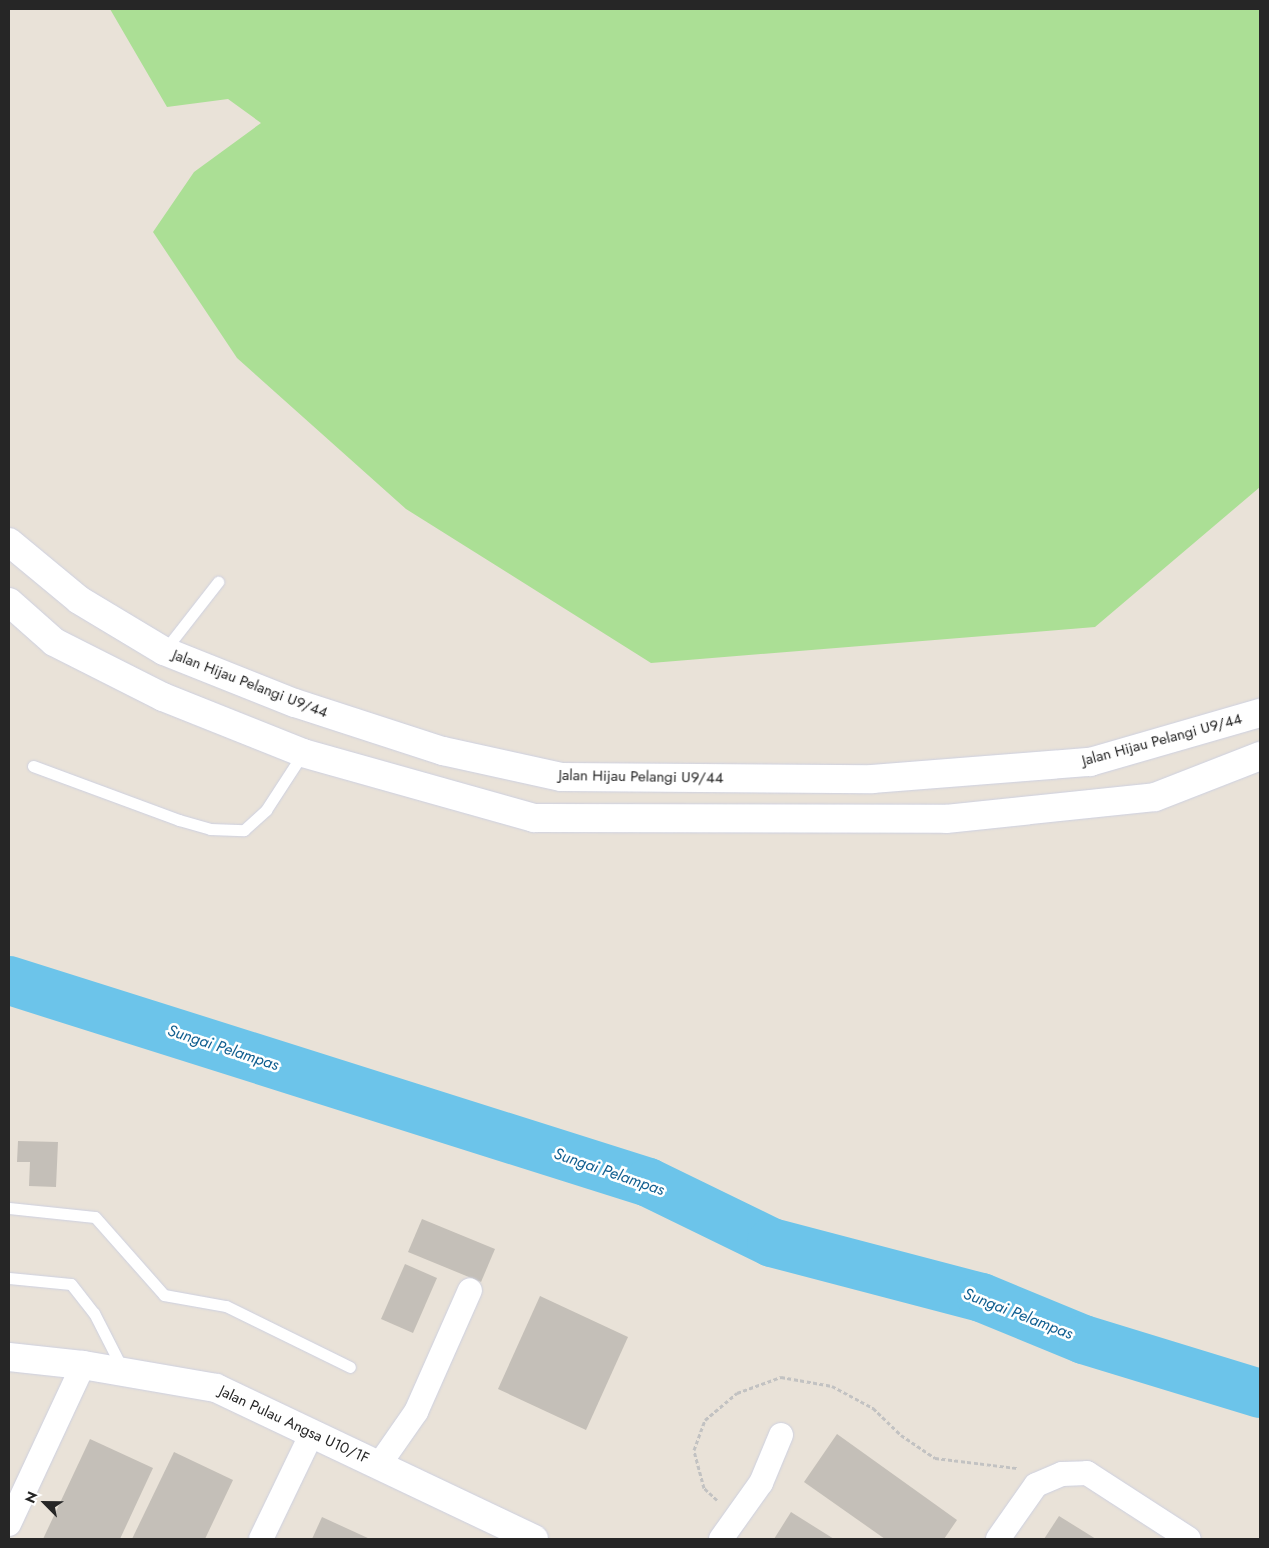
<!DOCTYPE html>
<html>
<head>
<meta charset="utf-8">
<style>
	body { margin:0 }
	#map { position:relative; width:1269px; height:1548px; overflow:hidden; background:#e9e2d8; font-family:Jost,sans-serif }
	div>[style] { position:absolute }
	[style*='--x'] { left:calc(var(--x)*1px); top:calc(var(--y)*1px); width:calc(var(--w)*1px); rotate:calc(var(--a)*1deg) }
	.green>* { inset:0; background:#abdf95 }
	.river>* { height:49px; margin:-24.5px; padding:0 24.5px; transform-origin:24.5px; border-radius:24.5px; background:#6cc4ea }
	.building>* { inset:0; background:#c4bfb8 }
	.path>* { height:3px; margin-top:-1.5px; transform-origin:0; background:repeating-linear-gradient(90deg,#c2c2c2 0 4px,transparent 0 6.5px) }
	.roads { filter:drop-shadow(0 0 1px #cdd0e0) drop-shadow(0 0 1px #cdd0e0) }
	.service>* { height:11px; margin:-5.5px; padding:0 5.5px; transform-origin:5.5px; border-radius:5.5px; background:#fff }
	.minor>* { height:24px; margin:-12px; padding:0 12px; transform-origin:12px; border-radius:12px; background:#fff }
	.tertiary>* { height:28px; margin:-14px; padding:0 14px; transform-origin:14px; border-radius:14px; background:#fff }
	span { translate:-50% -50%; white-space:nowrap; text-align:center; line-height:1.15; -webkit-text-stroke:5px #fff; paint-order:stroke }
	.street-label { font-size:15px; color:#262626 }
	.water-label { font-size:16px; color:#115f90; font-style:italic }
	.frame { position:absolute; inset:0; border:10px solid #262626; pointer-events:none }
	.north { position:absolute; left:20px; top:1478px; width:50px; height:50px; -webkit-text-stroke:4px #fff; paint-order:stroke; rotate:293deg; font-size:14px; font-weight:700; line-height:20px; text-align:center; color:#262626 }
	.north::after { content:''; display:block; margin:auto; width:18px; height:22px; background:#262626; clip-path:polygon(50% 0,100% 100%,50% 72%,0 100%) }
</style>
</head>
<body>
<div id="map">
	<div class="green">
		<i style="clip-path:polygon(110px 9px,1260px 9px,1260px 487px,1095px 627px,651px 663px,406px 509px,237px 358px,153px 232px,194px 172px,261px 123px,228px 99px,167px 107px)"></i>
	</div>
	<div class="river">
		<i style="--x:9;--y:980;--w:670;--a:17.54"></i>
		<i style="--x:648;--y:1182;--w:137;--a:26"></i>
		<i style="--x:771;--y:1242;--w:217;--a:14.7"></i>
		<i style="--x:981;--y:1297;--w:110;--a:22.4"></i>
		<i style="--x:1083;--y:1339;--w:185;--a:17"></i>
	</div>
	<div class="building">
		<i style="clip-path:polygon(18px 1141px,58px 1142px,56px 1187px,29px 1186px,30px 1162px,17px 1162px)"></i>
		<i style="clip-path:polygon(422px 1219px,495px 1249px,481px 1282px,408px 1252px)"></i>
		<i style="clip-path:polygon(405px 1264px,437px 1278px,413px 1333px,381px 1319px)"></i>
		<i style="clip-path:polygon(540px 1296px,628px 1337px,586px 1430px,498px 1389px)"></i>
		<i style="clip-path:polygon(837px 1434px,957px 1520px,944px 1539px,885px 1539px,804px 1482px)"></i>
		<i style="clip-path:polygon(90px 1439px,153px 1468px,120px 1539px,43px 1539px)"></i>
		<i style="clip-path:polygon(174px 1452px,233px 1480px,205px 1539px,132px 1539px)"></i>
		<i style="clip-path:polygon(791px 1512px,834px 1539px,774px 1539px)"></i>
		<i style="clip-path:polygon(1059px 1516px,1096px 1539px,1044px 1539px)"></i>
		<i style="clip-path:polygon(322px 1517px,370px 1539px,312px 1539px)"></i>
	</div>
	<div class="path">
		<i style="--x:717;--y:1500;--w:18;--a:-137"></i>
		<i style="--x:704;--y:1488;--w:39;--a:-105"></i>
		<i style="--x:694;--y:1450;--w:32;--a:-70"></i>
		<i style="--x:705;--y:1420;--w:42;--a:-40.2"></i>
		<i style="--x:737;--y:1393;--w:47;--a:-20"></i>
		<i style="--x:781;--y:1377;--w:52;--a:10"></i>
		<i style="--x:832;--y:1386;--w:47;--a:28.2"></i>
		<i style="--x:873;--y:1408;--w:39;--a:44"></i>
		<i style="--x:901;--y:1435;--w:41;--a:34.1"></i>
		<i style="--x:935;--y:1458;--w:83;--a:7"></i>
	</div>
	<div class="roads">
		<div class="service">
			<i style="--x:164;--y:651;--w:88;--a:-52"></i>
			<i style="--x:33;--y:766;--w:156;--a:20.3"></i>
			<i style="--x:179;--y:820;--w:32;--a:16"></i>
			<i style="--x:210;--y:829;--w:34;--a:2"></i>
			<i style="--x:244;--y:830;--w:30;--a:-42"></i>
			<i style="--x:266;--y:810;--w:68;--a:-57"></i>
			<i style="--x:9;--y:1208;--w:86;--a:6"></i>
			<i style="--x:95;--y:1217;--w:104;--a:48.5"></i>
			<i style="--x:164;--y:1295;--w:63;--a:10.1"></i>
			<i style="--x:226;--y:1306;--w:138;--a:26.2"></i>
			<i style="--x:9;--y:1278;--w:62;--a:5.5"></i>
			<i style="--x:71;--y:1284;--w:37;--a:52"></i>
			<i style="--x:94;--y:1313;--w:64;--a:63"></i>
		</div>
		<div class="minor">
			<i style="--x:379;--y:1465;--w:65;--a:-55.1"></i>
			<i style="--x:416;--y:1412;--w:133;--a:-66.1"></i>
			<i style="--x:9;--y:1524;--w:175;--a:-65"></i>
			<i style="--x:261;--y:1539;--w:118;--a:-64.3"></i>
			<i style="--x:721;--y:1539;--w:69;--a:-54.5"></i>
			<i style="--x:761;--y:1483;--w:52;--a:-67.4"></i>
			<i style="--x:998;--y:1539;--w:66;--a:-54.9"></i>
			<i style="--x:1036;--y:1485;--w:28;--a:-23"></i>
			<i style="--x:1062;--y:1474;--w:25;--a:-2"></i>
			<i style="--x:1087;--y:1473;--w:121;--a:32.9"></i>
		</div>
		<div class="tertiary">
			<i style="--x:9;--y:542;--w:91;--a:39.6"></i>
			<i style="--x:79;--y:600;--w:99;--a:31"></i>
			<i style="--x:164;--y:651;--w:141;--a:21.7"></i>
			<i style="--x:295;--y:703;--w:156;--a:18"></i>
			<i style="--x:443;--y:751;--w:121;--a:12.4"></i>
			<i style="--x:561;--y:777;--w:311;--a:0.4"></i>
			<i style="--x:872;--y:779;--w:219;--a:-4.5"></i>
			<i style="--x:1090;--y:762;--w:177;--a:-16.1"></i>
			<i style="--x:9;--y:602;--w:60;--a:41.6"></i>
			<i style="--x:54;--y:642;--w:122;--a:26.8"></i>
			<i style="--x:163;--y:697;--w:151;--a:21.8"></i>
			<i style="--x:303;--y:753;--w:240;--a:15.7"></i>
			<i style="--x:534;--y:818;--w:412;--a:0.1"></i>
			<i style="--x:946;--y:819;--w:210;--a:-6"></i>
			<i style="--x:1155;--y:797;--w:113;--a:-21.3"></i>
			<i style="--x:9;--y:1357;--w:74;--a:6.2"></i>
			<i style="--x:83;--y:1365;--w:135;--a:9.8"></i>
			<i style="--x:216;--y:1388;--w:352;--a:25.4"></i>
		</div>
	</div>
	<div class="street-label">
		<span style="left:250px;top:684px;rotate:21deg">Jalan Hijau Pelangi U9/44</span>
		<span style="left:1162px;top:740px;rotate:-15deg">Jalan Hijau Pelangi U9/44</span>
		<span style="left:641px;top:777px;rotate:1deg">Jalan Hijau Pelangi U9/44</span>
		<span style="left:294px;top:1425px;rotate:25deg">Jalan Pulau Angsa U10/1F</span>
	</div>
	<div class="water-label">
		<span style="left:223px;top:1048px;rotate:18deg">Sungai Pelampas</span>
		<span style="left:609px;top:1172px;rotate:19deg">Sungai Pelampas</span>
		<span style="left:1018px;top:1314px;rotate:21deg">Sungai Pelampas</span>
	</div>
	<div class="frame"></div>
	<div class="north">N</div>
</div>
</body>
</html>
